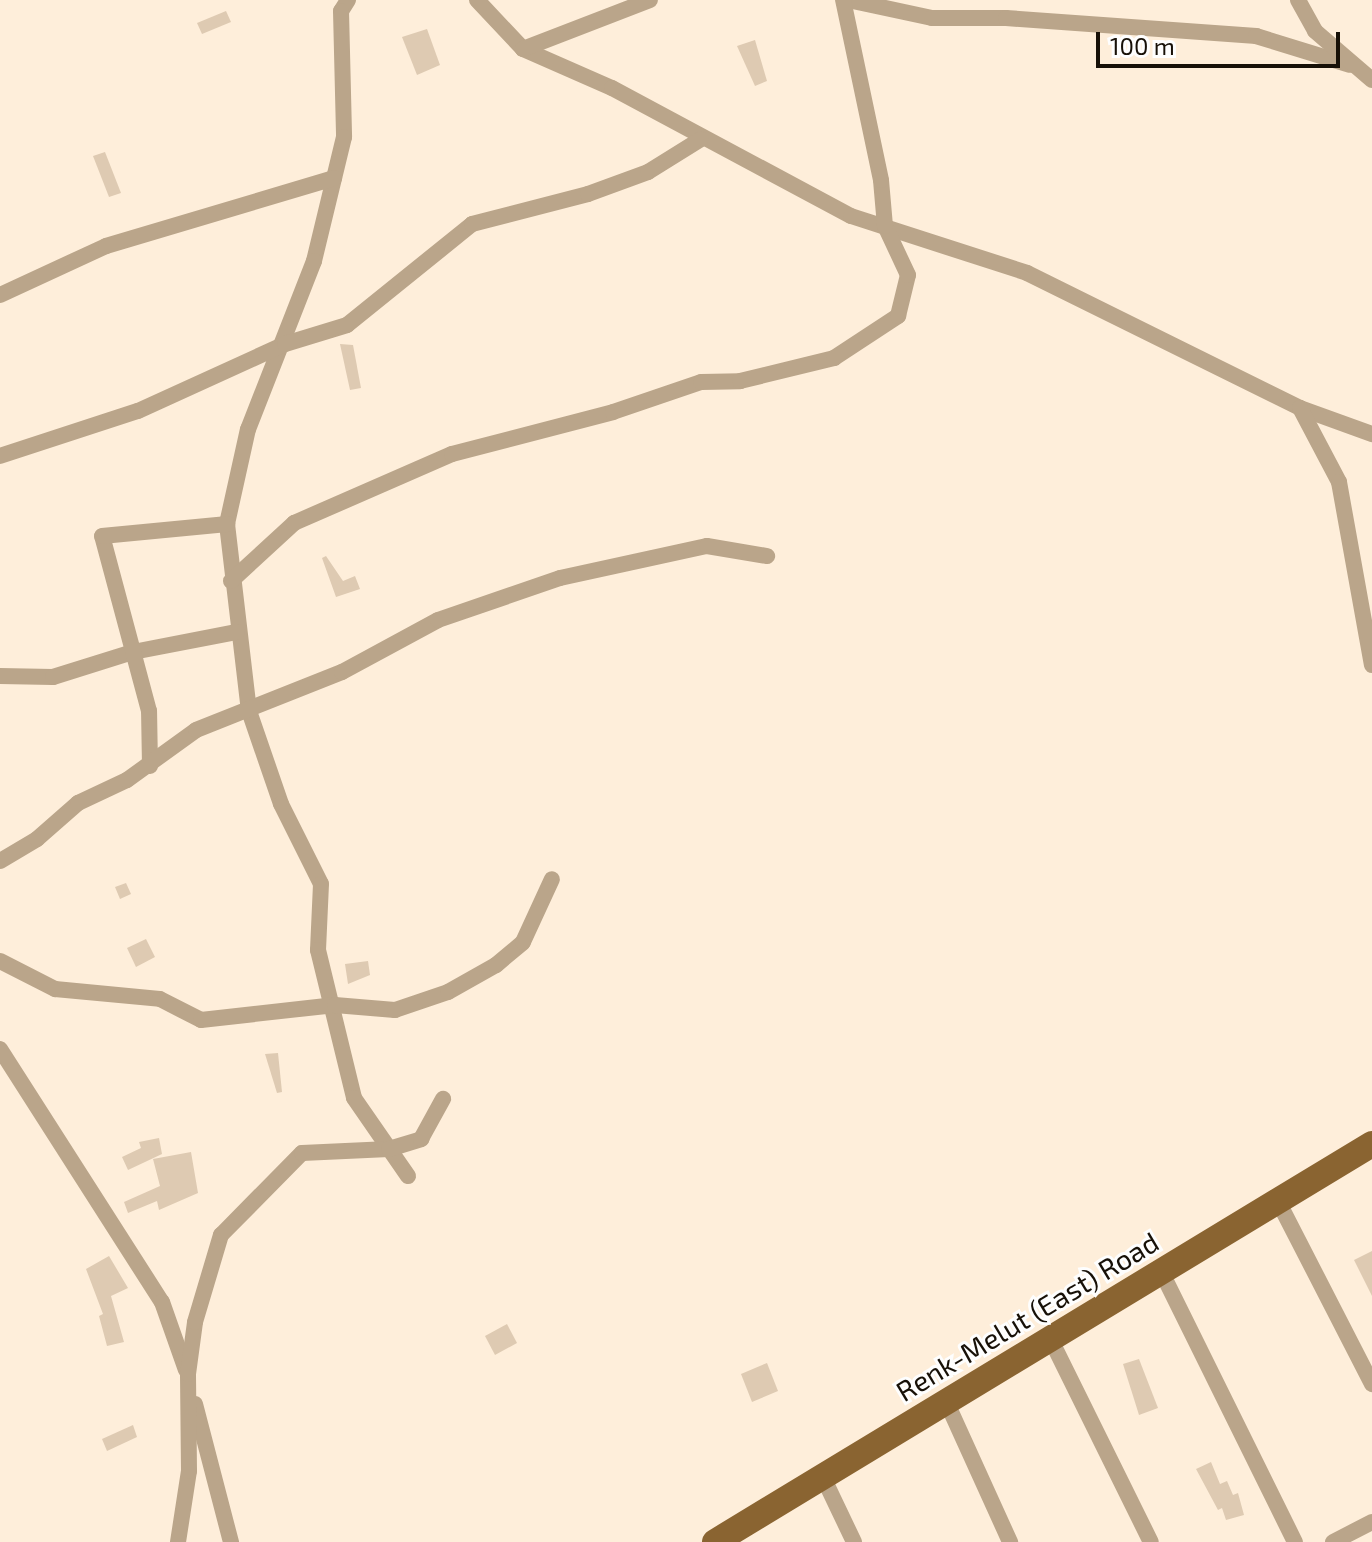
<!DOCTYPE html>
<html>
<head>
<meta charset="utf-8">
<style>
	body { margin:0 }
	#map { position:relative; width:1372px; height:1542px; overflow:hidden; background:#feeeda; font-family:"Exo 2",sans-serif }
	div>[style] { position:absolute }
	[style*='--x'] { left:calc(var(--x)*1px); top:calc(var(--y)*1px); width:calc(var(--w)*1px); rotate:calc(var(--a)*1deg) }
	.building>* { inset:0; background:#decab2 }
	.minor>* { height:16px; margin:-8px; padding:0 8px; transform-origin:8px; border-radius:8px; background:#baa58a }
	.primary>* { height:26px; margin:-13px; padding:0 13px; transform-origin:13px; border-radius:13px; background:#8a6431 }
	span { translate:-50% -50%; white-space:nowrap; text-align:center; line-height:1.15; -webkit-text-stroke:6px #fefefe; paint-order:stroke }
	.street-label { font-size:28px; color:#171007 }
	.scale { position:absolute; left:1096px; top:32px; width:244px; height:36px; box-sizing:border-box; border:4px solid #171007; border-top:0; padding-left:10px; font-size:24px; line-height:28px; white-space:nowrap; color:#171007; -webkit-text-stroke:6px #fefefe; paint-order:stroke }
</style>
</head>
<body>
<div id="map">
	<div class="building">
		<i style="clip-path:polygon(226px 11px,231px 22px,202px 34px,197px 23px)"></i>
		<i style="clip-path:polygon(427px 29px,440px 65px,417px 75px,402px 37px)"></i>
		<i style="clip-path:polygon(755px 40px,767px 81px,755px 86px,737px 46px)"></i>
		<i style="clip-path:polygon(105px 152px,121px 193px,109px 197px,93px 156px)"></i>
		<i style="clip-path:polygon(340px 344px,353px 345px,361px 388px,350px 390px)"></i>
		<i style="clip-path:polygon(326px 556px,343px 581px,355px 576px,360px 589px,336px 597px,322px 558px)"></i>
		<i style="clip-path:polygon(126px 883px,131px 894px,120px 899px,115px 887px)"></i>
		<i style="clip-path:polygon(146px 939px,155px 957px,136px 967px,127px 948px)"></i>
		<i style="clip-path:polygon(368px 961px,370px 975px,348px 984px,345px 964px)"></i>
		<i style="clip-path:polygon(278px 1053px,282px 1092px,277px 1093px,265px 1054px)"></i>
		<i style="clip-path:polygon(159px 1138px,162px 1154px,128px 1170px,122px 1157px,141px 1148px,139px 1142px)"></i>
		<i style="clip-path:polygon(191px 1152px,198px 1193px,159px 1210px,157px 1201px,128px 1213px,124px 1202px,160px 1186px,153px 1159px)"></i>
		<i style="clip-path:polygon(1372px 1251px,1372px 1296px,1354px 1260px)"></i>
		<i style="clip-path:polygon(109px 1256px,128px 1288px,111px 1296px,124px 1342px,107px 1346px,99px 1316px,103px 1314px,86px 1269px)"></i>
		<i style="clip-path:polygon(507px 1324px,517px 1343px,495px 1355px,485px 1336px)"></i>
		<i style="clip-path:polygon(1139px 1359px,1158px 1408px,1139px 1415px,1123px 1364px)"></i>
		<i style="clip-path:polygon(767px 1363px,778px 1391px,752px 1402px,741px 1374px)"></i>
		<i style="clip-path:polygon(133px 1425px,137px 1437px,107px 1451px,102px 1439px)"></i>
		<i style="clip-path:polygon(1211px 1462px,1220px 1484px,1227px 1481px,1233px 1495px,1238px 1493px,1244px 1515px,1226px 1520px,1222px 1508px,1218px 1510px,1196px 1469px)"></i>
	</div>
	<div class="minor">
		<i style="--x:348;--y:0;--w:13;--a:122"></i>
		<i style="--x:341;--y:11;--w:126;--a:88.6"></i>
		<i style="--x:344;--y:137;--w:128;--a:103.6"></i>
		<i style="--x:314;--y:261;--w:180;--a:111.4"></i>
		<i style="--x:248;--y:429;--w:97;--a:102.5"></i>
		<i style="--x:227;--y:524;--w:188;--a:83.3"></i>
		<i style="--x:249;--y:711;--w:98;--a:71"></i>
		<i style="--x:281;--y:804;--w:89;--a:63.4"></i>
		<i style="--x:321;--y:884;--w:66;--a:92.6"></i>
		<i style="--x:318;--y:950;--w:152;--a:76.3"></i>
		<i style="--x:354;--y:1098;--w:95;--a:55.3"></i>
		<i style="--x:477;--y:0;--w:67;--a:46.8"></i>
		<i style="--x:523;--y:49;--w:97;--a:23.7"></i>
		<i style="--x:612;--y:88;--w:271;--a:28.2"></i>
		<i style="--x:851;--y:216;--w:185;--a:17.9"></i>
		<i style="--x:1027;--y:273;--w:305;--a:26.3"></i>
		<i style="--x:1300;--y:408;--w:77;--a:19.9"></i>
		<i style="--x:848;--y:0;--w:86;--a:12.1"></i>
		<i style="--x:932;--y:18;--w:74;--a:0"></i>
		<i style="--x:1006;--y:18;--w:251;--a:4.1"></i>
		<i style="--x:1256;--y:36;--w:98;--a:17.1"></i>
		<i style="--x:1298;--y:0;--w:35;--a:61"></i>
		<i style="--x:1315;--y:31;--w:75;--a:40.7"></i>
		<i style="--x:523;--y:49;--w:136;--a:-21.1"></i>
		<i style="--x:0;--y:295;--w:117;--a:-24.8"></i>
		<i style="--x:106;--y:246;--w:238;--a:-16.6"></i>
		<i style="--x:1300;--y:408;--w:84;--a:62.2"></i>
		<i style="--x:1339;--y:482;--w:186;--a:79.8"></i>
		<i style="--x:0;--y:456;--w:145;--a:-18.1"></i>
		<i style="--x:138;--y:411;--w:162;--a:-24.5"></i>
		<i style="--x:285;--y:344;--w:65;--a:-17"></i>
		<i style="--x:347;--y:325;--w:161;--a:-38.9"></i>
		<i style="--x:472;--y:224;--w:120;--a:-14.5"></i>
		<i style="--x:588;--y:194;--w:64;--a:-20.1"></i>
		<i style="--x:648;--y:172;--w:62;--a:-31.9"></i>
		<i style="--x:231;--y:581;--w:86;--a:-42.6"></i>
		<i style="--x:294;--y:523;--w:172;--a:-23.6"></i>
		<i style="--x:452;--y:454;--w:166;--a:-14.6"></i>
		<i style="--x:613;--y:412;--w:93;--a:-18.8"></i>
		<i style="--x:701;--y:382;--w:39;--a:-1"></i>
		<i style="--x:740;--y:381;--w:97;--a:-13.7"></i>
		<i style="--x:834;--y:358;--w:77;--a:-33.3"></i>
		<i style="--x:898;--y:316;--w:42;--a:-76.3"></i>
		<i style="--x:908;--y:275;--w:54;--a:-115.1"></i>
		<i style="--x:885;--y:226;--w:46;--a:-95"></i>
		<i style="--x:881;--y:180;--w:184;--a:-101.9"></i>
		<i style="--x:0;--y:676;--w:53;--a:1.1"></i>
		<i style="--x:53;--y:677;--w:84;--a:-17.4"></i>
		<i style="--x:133;--y:652;--w:106;--a:-10.9"></i>
		<i style="--x:150;--y:766;--w:55;--a:-91"></i>
		<i style="--x:149;--y:711;--w:181;--a:-105"></i>
		<i style="--x:102;--y:536;--w:126;--a:-5.5"></i>
		<i style="--x:0;--y:861;--w:43;--a:-30.7"></i>
		<i style="--x:37;--y:839;--w:55;--a:-41.3"></i>
		<i style="--x:78;--y:803;--w:54;--a:-25.1"></i>
		<i style="--x:127;--y:780;--w:85;--a:-35.9"></i>
		<i style="--x:196;--y:730;--w:157;--a:-21.7"></i>
		<i style="--x:342;--y:672;--w:109;--a:-28.4"></i>
		<i style="--x:438;--y:620;--w:129;--a:-19"></i>
		<i style="--x:560;--y:578;--w:150;--a:-12.3"></i>
		<i style="--x:707;--y:546;--w:61;--a:9.5"></i>
		<i style="--x:0;--y:961;--w:62;--a:27"></i>
		<i style="--x:55;--y:989;--w:105;--a:5.4"></i>
		<i style="--x:160;--y:999;--w:46;--a:27.1"></i>
		<i style="--x:201;--y:1020;--w:135;--a:-6.4"></i>
		<i style="--x:335;--y:1005;--w:60;--a:4.8"></i>
		<i style="--x:395;--y:1010;--w:56;--a:-18.8"></i>
		<i style="--x:448;--y:992;--w:55;--a:-29.4"></i>
		<i style="--x:496;--y:965;--w:35;--a:-40"></i>
		<i style="--x:523;--y:942;--w:69;--a:-65.3"></i>
		<i style="--x:0;--y:1049;--w:300;--a:57.4"></i>
		<i style="--x:162;--y:1302;--w:72;--a:70.6"></i>
		<i style="--x:1278;--y:1201;--w:206;--a:62.8"></i>
		<i style="--x:1162;--y:1273;--w:300;--a:63.7"></i>
		<i style="--x:1051;--y:1340;--w:225;--a:63.7"></i>
		<i style="--x:947;--y:1403;--w:153;--a:65.6"></i>
		<i style="--x:195;--y:1404;--w:143;--a:75.4"></i>
		<i style="--x:823;--y:1477;--w:72;--a:64.5"></i>
		<i style="--x:178;--y:1542;--w:72;--a:-81.2"></i>
		<i style="--x:189;--y:1471;--w:97;--a:-90.6"></i>
		<i style="--x:188;--y:1374;--w:52;--a:-82.3"></i>
		<i style="--x:195;--y:1322;--w:91;--a:-73.4"></i>
		<i style="--x:221;--y:1235;--w:115;--a:-45.4"></i>
		<i style="--x:302;--y:1153;--w:87;--a:-2.6"></i>
		<i style="--x:389;--y:1149;--w:34;--a:-17"></i>
		<i style="--x:421;--y:1139;--w:46;--a:-61.2"></i>
		<i style="--x:1333;--y:1542;--w:44;--a:-27.1"></i>
	</div>
	<div class="primary">
		<i style="--x:715;--y:1542;--w:768;--a:-31.21"></i>
	</div>
	<div class="street-label">
		<span style="left:1027px;top:1316px;rotate:-31deg">Renk-Melut (East) Road</span>
	</div>
	<div class="scale">100 m</div>
</div>
</body>
</html>
